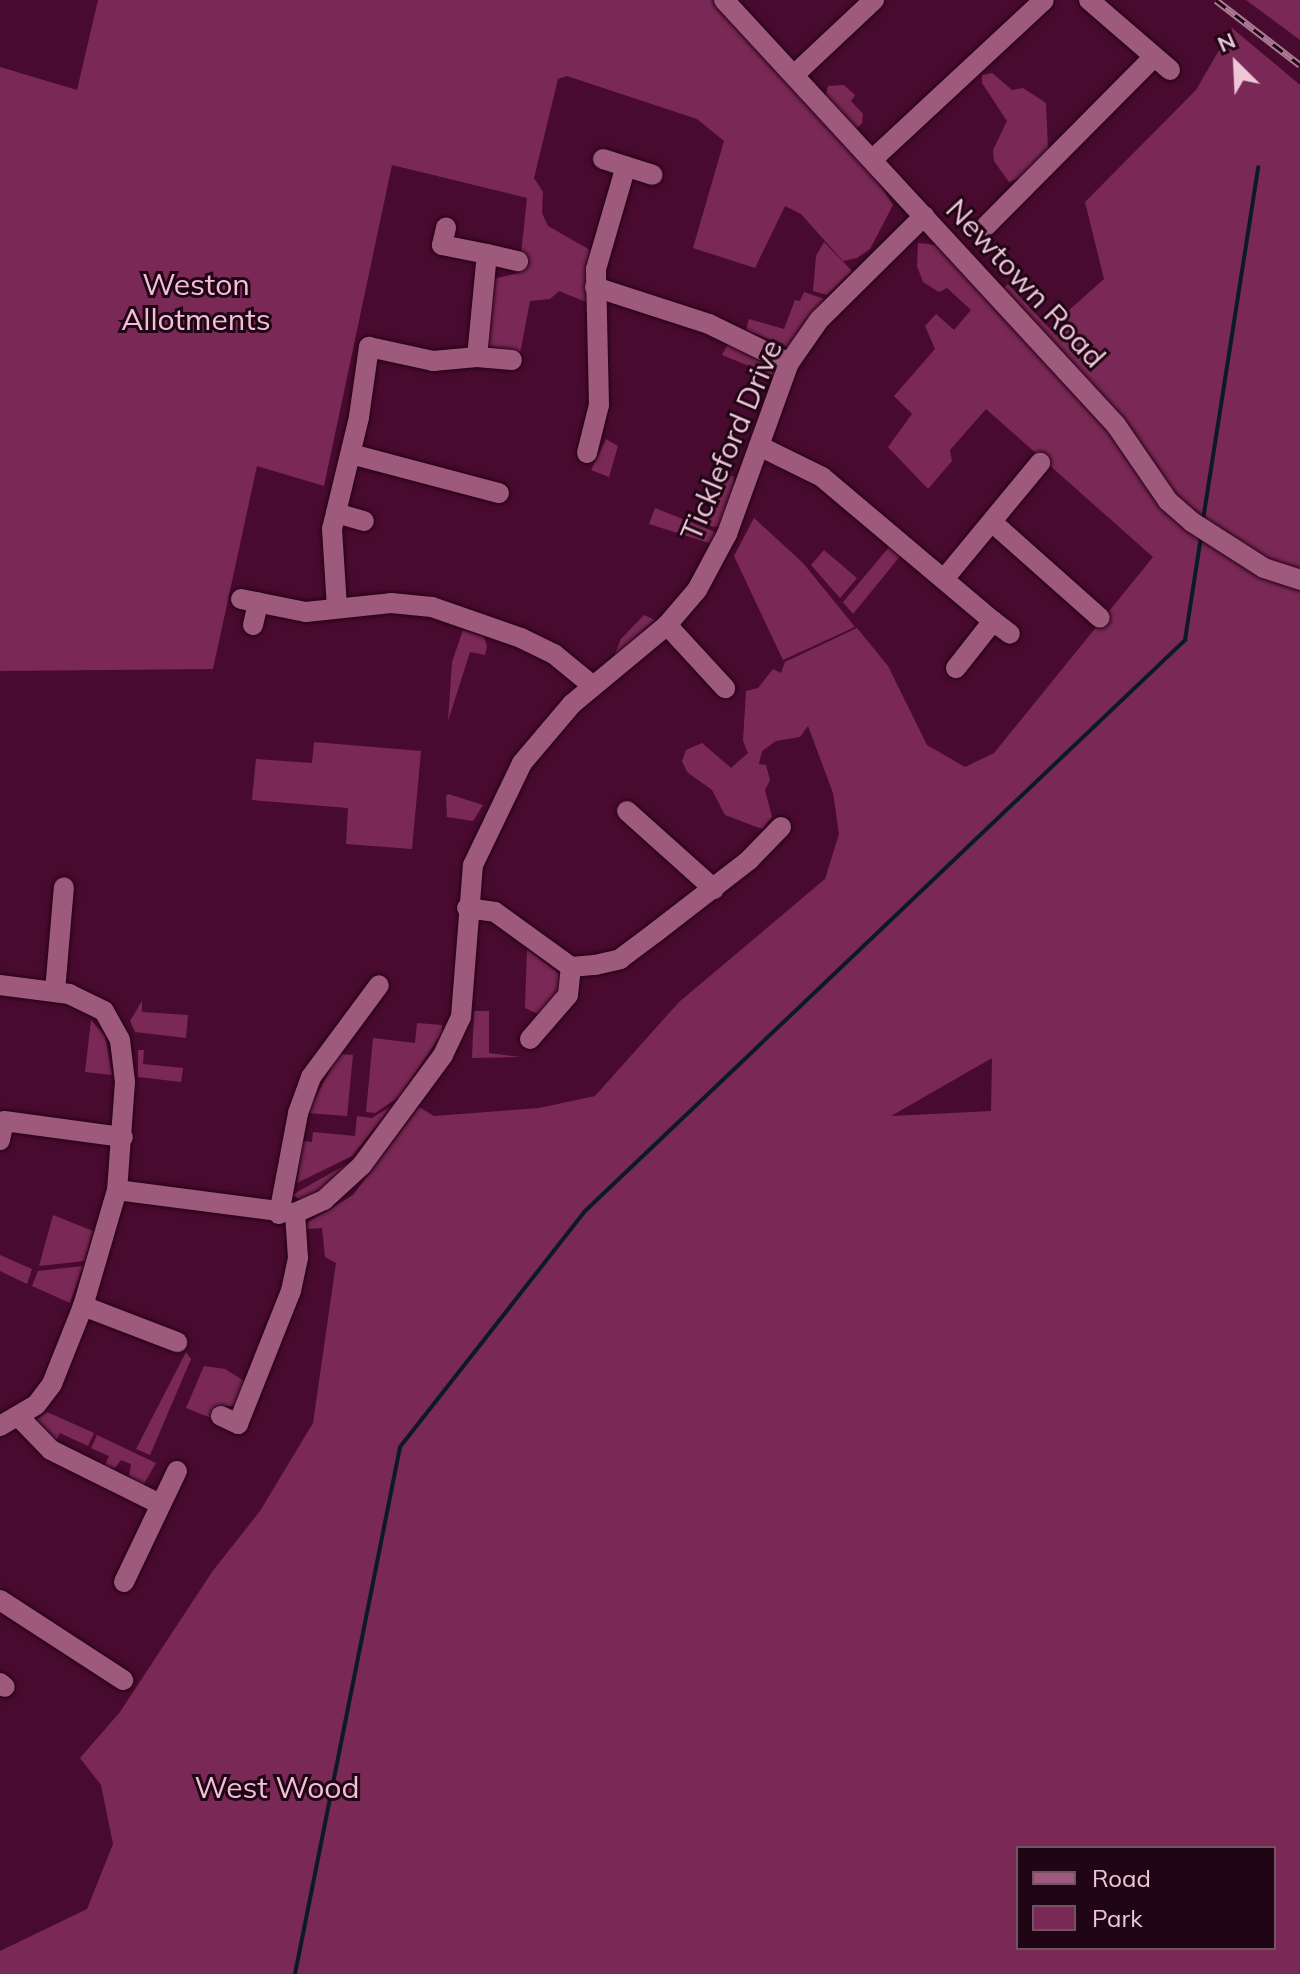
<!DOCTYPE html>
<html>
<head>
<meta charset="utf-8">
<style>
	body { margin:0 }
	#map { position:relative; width:1300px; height:1974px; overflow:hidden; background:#480b2f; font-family:Mulish,sans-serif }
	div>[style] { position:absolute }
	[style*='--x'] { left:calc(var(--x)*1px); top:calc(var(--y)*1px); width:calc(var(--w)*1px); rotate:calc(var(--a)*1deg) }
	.green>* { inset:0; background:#7a2956 }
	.stream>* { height:4px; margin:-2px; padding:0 2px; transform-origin:2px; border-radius:2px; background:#0b1b22 }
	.roads { filter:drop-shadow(0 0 2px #270016) drop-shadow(0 0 2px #270016) }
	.minor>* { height:20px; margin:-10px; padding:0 10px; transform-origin:10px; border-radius:10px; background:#9e5a7c }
	.rail>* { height:7px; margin-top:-3.5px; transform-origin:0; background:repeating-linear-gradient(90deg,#200614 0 12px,#aa7a93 0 24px); box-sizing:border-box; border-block:2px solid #aa7a93 }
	span { translate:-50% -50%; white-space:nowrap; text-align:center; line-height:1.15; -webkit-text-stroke:6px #200614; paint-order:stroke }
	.street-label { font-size:30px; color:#edc6d7 }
	.park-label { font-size:30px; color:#f1bfd6 }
	.legend { position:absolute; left:1016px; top:1846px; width:260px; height:104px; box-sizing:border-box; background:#200614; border:2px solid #725362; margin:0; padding:10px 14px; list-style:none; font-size:24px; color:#edc6d7 }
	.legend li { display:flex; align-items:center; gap:16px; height:40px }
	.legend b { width:40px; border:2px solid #725362 }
	.north { position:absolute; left:1196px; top:24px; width:80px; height:80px; -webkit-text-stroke:6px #200614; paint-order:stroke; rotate:336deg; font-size:22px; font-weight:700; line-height:32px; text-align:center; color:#edc6d7 }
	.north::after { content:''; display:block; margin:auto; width:28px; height:36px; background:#edc6d7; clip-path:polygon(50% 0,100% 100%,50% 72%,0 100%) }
</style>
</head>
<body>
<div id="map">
	<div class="green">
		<i style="clip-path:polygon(98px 0,734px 0,822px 109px,828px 86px,844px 85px,855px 95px,851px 101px,863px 114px,862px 123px,848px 137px,893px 205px,870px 249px,857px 258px,843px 261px,801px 214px,785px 206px,755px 268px,693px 248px,724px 141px,697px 119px,567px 76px,558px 79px,534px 178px,543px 192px,542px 213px,548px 226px,590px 250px,586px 302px,559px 291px,550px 299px,530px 301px,520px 354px,489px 352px,484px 349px,488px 280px,519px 273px,527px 198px,392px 165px,324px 486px,257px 466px,213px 669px,0 671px,0 67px,77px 90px)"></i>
		<i style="clip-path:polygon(1246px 0,1300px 0,1300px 40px,1296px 37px)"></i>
		<i style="clip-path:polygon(evenodd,1232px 28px,1300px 85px,1300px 1974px,0 1974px,0 1951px,87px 1909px,113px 1844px,101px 1785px,80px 1758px,120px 1712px,212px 1572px,260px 1511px,313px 1423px,336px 1263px,325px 1257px,322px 1228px,306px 1229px,308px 1222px,353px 1195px,419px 1107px,434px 1116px,539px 1108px,595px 1096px,679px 1002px,825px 879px,839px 834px,833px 793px,808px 726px,800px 737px,776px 741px,762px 751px,759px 764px,766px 765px,770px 780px,765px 790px,772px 817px,762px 829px,725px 815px,712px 790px,687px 772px,682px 761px,686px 750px,702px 743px,731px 768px,748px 753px,743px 741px,746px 691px,758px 688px,773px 669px,781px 673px,785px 662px,857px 628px,888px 666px,927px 745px,965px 767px,994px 753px,1153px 557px,986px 409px,950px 450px,952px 461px,928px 489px,888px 447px,912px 414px,894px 396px,935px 349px,925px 326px,936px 314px,954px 330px,971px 310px,947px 288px,939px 292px,923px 282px,917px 266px,918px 243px,937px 245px,996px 294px,1008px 284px,1049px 328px,1104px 279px,1085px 202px,1196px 90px,1232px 28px,992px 1058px,991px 1111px,891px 1116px,992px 1058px,1232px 28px,1018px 1848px,1274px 1848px,1274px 1948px,1018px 1948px,1018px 1848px)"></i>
		<i style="clip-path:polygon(992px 73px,1012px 90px,1023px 88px,1046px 103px,1048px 149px,1023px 177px,1009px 182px,994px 161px,993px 150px,1007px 121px,982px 83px,982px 75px)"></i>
		<i style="clip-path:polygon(824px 242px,852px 271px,827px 295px,813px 291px,816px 256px)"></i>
		<i style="clip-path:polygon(804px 292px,824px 299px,788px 347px,746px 330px,749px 319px,784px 329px,795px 300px,800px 301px)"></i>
		<i style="clip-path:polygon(729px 342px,773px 366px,774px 376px,722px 355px)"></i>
		<i style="clip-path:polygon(606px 439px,618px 446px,609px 477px,591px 470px)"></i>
		<i style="clip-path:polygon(724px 473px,734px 477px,733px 498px,721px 526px,715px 527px,707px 525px)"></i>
		<i style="clip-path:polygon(655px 508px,715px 532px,712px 544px,649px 524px)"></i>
		<i style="clip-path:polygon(754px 518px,803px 563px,855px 627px,783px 660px,734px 556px)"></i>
		<i style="clip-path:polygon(890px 546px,901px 555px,853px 614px,843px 602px)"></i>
		<i style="clip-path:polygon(824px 550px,857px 578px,840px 598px,811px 565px)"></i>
		<i style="clip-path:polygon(644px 615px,655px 620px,614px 656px,621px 639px)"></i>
		<i style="clip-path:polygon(463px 630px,484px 637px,487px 646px,485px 655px,470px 652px,448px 721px,452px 662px)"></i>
		<i style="clip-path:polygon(314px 742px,421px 751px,412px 849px,346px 844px,348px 808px,252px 800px,256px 759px,312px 763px)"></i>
		<i style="clip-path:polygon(446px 796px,448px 794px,483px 805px,473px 821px,447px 817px)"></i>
		<i style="clip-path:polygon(527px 949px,562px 976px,560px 989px,538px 1014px,525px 1008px)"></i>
		<i style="clip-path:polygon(142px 1001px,142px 1012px,188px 1015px,186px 1038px,135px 1032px,130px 1021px)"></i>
		<i style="clip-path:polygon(474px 1011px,489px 1011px,489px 1053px,521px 1057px,472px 1058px)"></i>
		<i style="clip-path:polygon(91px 1020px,105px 1036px,112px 1075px,85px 1072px)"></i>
		<i style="clip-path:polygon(417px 1023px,442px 1025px,442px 1033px,399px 1097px,375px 1113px,366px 1112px,373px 1038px,415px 1043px)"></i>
		<i style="clip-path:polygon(138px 1050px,144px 1050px,143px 1064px,183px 1068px,181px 1082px,138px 1077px)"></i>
		<i style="clip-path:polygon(339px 1054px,353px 1055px,347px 1116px,307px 1113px)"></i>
		<i style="clip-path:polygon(393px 1105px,352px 1156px,297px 1183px,303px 1141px,312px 1142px,313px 1132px,355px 1136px,357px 1116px,372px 1118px)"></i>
		<i style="clip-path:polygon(354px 1160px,343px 1177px,304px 1202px,292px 1195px)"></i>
		<i style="clip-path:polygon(53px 1215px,93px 1231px,85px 1261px,39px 1266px)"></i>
		<i style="clip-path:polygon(0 1255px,32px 1269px,27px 1284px,0 1271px)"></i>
		<i style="clip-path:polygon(83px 1266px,70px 1303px,32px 1286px,38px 1271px)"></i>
		<i style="clip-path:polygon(186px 1352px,191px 1359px,150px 1455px,136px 1449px)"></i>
		<i style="clip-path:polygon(204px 1366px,225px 1369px,246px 1382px,235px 1406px,220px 1406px,214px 1419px,186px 1408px)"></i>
		<i style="clip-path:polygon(47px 1412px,94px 1433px,88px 1446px,60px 1433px,54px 1445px,32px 1423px)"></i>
		<i style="clip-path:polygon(97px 1435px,156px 1463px,142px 1487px,129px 1476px,131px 1464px,121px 1460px,115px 1468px,103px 1469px,109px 1456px,91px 1448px)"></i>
	</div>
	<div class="stream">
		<i style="--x:1203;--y:520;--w:357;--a:-81.1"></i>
		<i style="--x:295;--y:1974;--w:537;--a:-78.73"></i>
		<i style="--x:400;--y:1447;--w:298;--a:-51.9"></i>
		<i style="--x:584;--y:1212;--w:830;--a:-43.58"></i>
		<i style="--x:1185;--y:640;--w:104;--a:-81.2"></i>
	</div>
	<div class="roads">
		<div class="minor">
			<i style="--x:724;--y:0;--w:578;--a:47.31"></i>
			<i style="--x:1116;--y:425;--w:92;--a:55.6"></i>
			<i style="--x:1168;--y:501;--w:32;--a:41"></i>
			<i style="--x:1192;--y:522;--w:85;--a:32.6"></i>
			<i style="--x:1264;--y:568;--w:38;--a:18"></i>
			<i style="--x:1089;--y:0;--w:107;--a:40.8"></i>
			<i style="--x:794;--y:75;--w:110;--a:-43.2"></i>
			<i style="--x:603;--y:159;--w:52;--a:17.7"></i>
			<i style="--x:873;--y:159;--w:233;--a:-42.9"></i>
			<i style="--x:986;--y:226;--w:238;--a:-45.2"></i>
			<i style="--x:487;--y:254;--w:32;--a:13"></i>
			<i style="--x:595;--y:287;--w:120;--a:18"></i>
			<i style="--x:709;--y:324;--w:89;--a:26"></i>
			<i style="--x:477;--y:357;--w:35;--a:5"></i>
			<i style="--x:759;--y:446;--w:70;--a:26.2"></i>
			<i style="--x:822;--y:477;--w:224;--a:40.1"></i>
			<i style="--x:993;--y:621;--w:60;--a:128.2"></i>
			<i style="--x:587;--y:453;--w:49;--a:-76"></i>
			<i style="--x:599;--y:405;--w:136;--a:-91.3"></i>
			<i style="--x:596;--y:269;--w:107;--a:-73.8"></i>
			<i style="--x:351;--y:454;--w:153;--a:14.8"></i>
			<i style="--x:336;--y:513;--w:29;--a:16"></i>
			<i style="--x:992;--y:522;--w:144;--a:41.6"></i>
			<i style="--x:944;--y:579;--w:151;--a:-50.4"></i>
			<i style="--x:241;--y:599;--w:66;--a:11.3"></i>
			<i style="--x:306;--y:612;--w:85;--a:-6"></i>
			<i style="--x:391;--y:603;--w:41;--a:5.6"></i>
			<i style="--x:432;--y:607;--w:94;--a:19.2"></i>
			<i style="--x:521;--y:638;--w:37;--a:26"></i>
			<i style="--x:554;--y:654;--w:50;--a:39.4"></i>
			<i style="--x:337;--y:608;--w:79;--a:-93.6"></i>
			<i style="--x:332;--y:529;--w:115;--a:-76.4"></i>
			<i style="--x:359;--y:417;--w:71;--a:-81.9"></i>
			<i style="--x:369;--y:347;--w:66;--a:12.3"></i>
			<i style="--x:433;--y:361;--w:44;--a:-5.2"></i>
			<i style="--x:477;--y:357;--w:103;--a:-84.5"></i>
			<i style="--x:487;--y:254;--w:46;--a:-168.7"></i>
			<i style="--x:442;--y:245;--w:18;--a:-77"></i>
			<i style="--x:993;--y:621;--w:21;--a:37"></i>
			<i style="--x:253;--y:625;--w:23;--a:-77"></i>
			<i style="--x:667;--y:625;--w:86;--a:47.4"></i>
			<i style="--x:627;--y:811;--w:117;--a:41.9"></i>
			<i style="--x:467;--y:908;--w:28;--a:8"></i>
			<i style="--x:495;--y:912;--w:94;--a:35.9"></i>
			<i style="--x:571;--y:967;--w:24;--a:-5"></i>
			<i style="--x:595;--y:965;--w:26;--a:-13"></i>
			<i style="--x:620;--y:959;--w:45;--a:-36.9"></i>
			<i style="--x:656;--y:932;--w:118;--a:-37.7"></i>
			<i style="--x:749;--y:860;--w:46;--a:-45.9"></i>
			<i style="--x:0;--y:985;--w:70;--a:7.4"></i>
			<i style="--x:69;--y:994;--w:39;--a:26"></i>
			<i style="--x:104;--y:1011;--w:33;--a:61"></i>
			<i style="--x:120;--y:1040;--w:42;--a:83.2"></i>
			<i style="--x:125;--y:1082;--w:108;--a:94.2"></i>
			<i style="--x:117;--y:1190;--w:121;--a:106.3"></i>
			<i style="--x:83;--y:1306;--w:84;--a:111.7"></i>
			<i style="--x:52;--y:1384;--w:26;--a:127"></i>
			<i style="--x:36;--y:1405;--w:42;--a:149.7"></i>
			<i style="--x:55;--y:991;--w:104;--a:-85.1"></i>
			<i style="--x:530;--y:1039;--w:58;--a:-49.2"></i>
			<i style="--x:568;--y:995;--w:28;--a:-84"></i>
			<i style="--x:0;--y:1140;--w:19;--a:-78"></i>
			<i style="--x:4;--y:1121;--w:120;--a:7.7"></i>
			<i style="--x:117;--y:1190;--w:179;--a:7.4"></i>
			<i style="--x:295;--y:1213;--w:32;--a:-24"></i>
			<i style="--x:324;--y:1200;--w:52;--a:-42.6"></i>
			<i style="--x:362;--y:1165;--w:137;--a:-53.6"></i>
			<i style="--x:443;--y:1055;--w:42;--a:-64.7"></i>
			<i style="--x:461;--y:1017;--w:152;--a:-85.5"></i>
			<i style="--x:473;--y:865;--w:113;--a:-64.3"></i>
			<i style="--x:522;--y:763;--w:77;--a:-49.7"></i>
			<i style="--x:572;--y:704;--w:124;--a:-39.7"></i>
			<i style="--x:667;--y:625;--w:46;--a:-49.4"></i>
			<i style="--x:697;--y:590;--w:64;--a:-61.8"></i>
			<i style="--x:727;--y:534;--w:182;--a:-70.1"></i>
			<i style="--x:789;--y:363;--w:52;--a:-55.1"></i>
			<i style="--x:819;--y:320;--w:148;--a:-44.7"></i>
			<i style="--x:279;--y:1214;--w:103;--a:-79.3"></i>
			<i style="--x:298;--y:1113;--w:38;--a:-70"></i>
			<i style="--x:311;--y:1077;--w:114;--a:-53.5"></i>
			<i style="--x:83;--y:1306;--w:101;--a:21"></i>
			<i style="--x:18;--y:1416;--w:47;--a:45.9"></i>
			<i style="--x:51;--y:1450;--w:122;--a:26.4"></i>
			<i style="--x:221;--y:1416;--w:19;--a:25"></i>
			<i style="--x:238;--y:1424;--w:143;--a:-68.3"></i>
			<i style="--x:291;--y:1291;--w:34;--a:-78"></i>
			<i style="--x:298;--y:1258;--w:45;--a:-93.8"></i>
			<i style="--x:124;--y:1582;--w:123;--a:-64.5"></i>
			<i style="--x:0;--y:1600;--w:147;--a:33"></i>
			<i style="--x:0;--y:1683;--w:6;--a:39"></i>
		</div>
	</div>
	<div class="rail">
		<i style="--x:1216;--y:0;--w:106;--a:37.7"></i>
	</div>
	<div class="street-label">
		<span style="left:1026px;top:283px;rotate:47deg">Newtown Road</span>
		<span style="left:731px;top:440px;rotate:-67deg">Tickleford Drive</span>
	</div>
	<div class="park-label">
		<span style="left:196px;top:301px">Weston<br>Allotments</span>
		<span style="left:277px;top:1787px">West Wood</span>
	</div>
	<ul class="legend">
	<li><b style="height:10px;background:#9e5a7c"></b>Road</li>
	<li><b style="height:22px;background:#7a2956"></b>Park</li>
	</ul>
	<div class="north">N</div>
</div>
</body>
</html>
